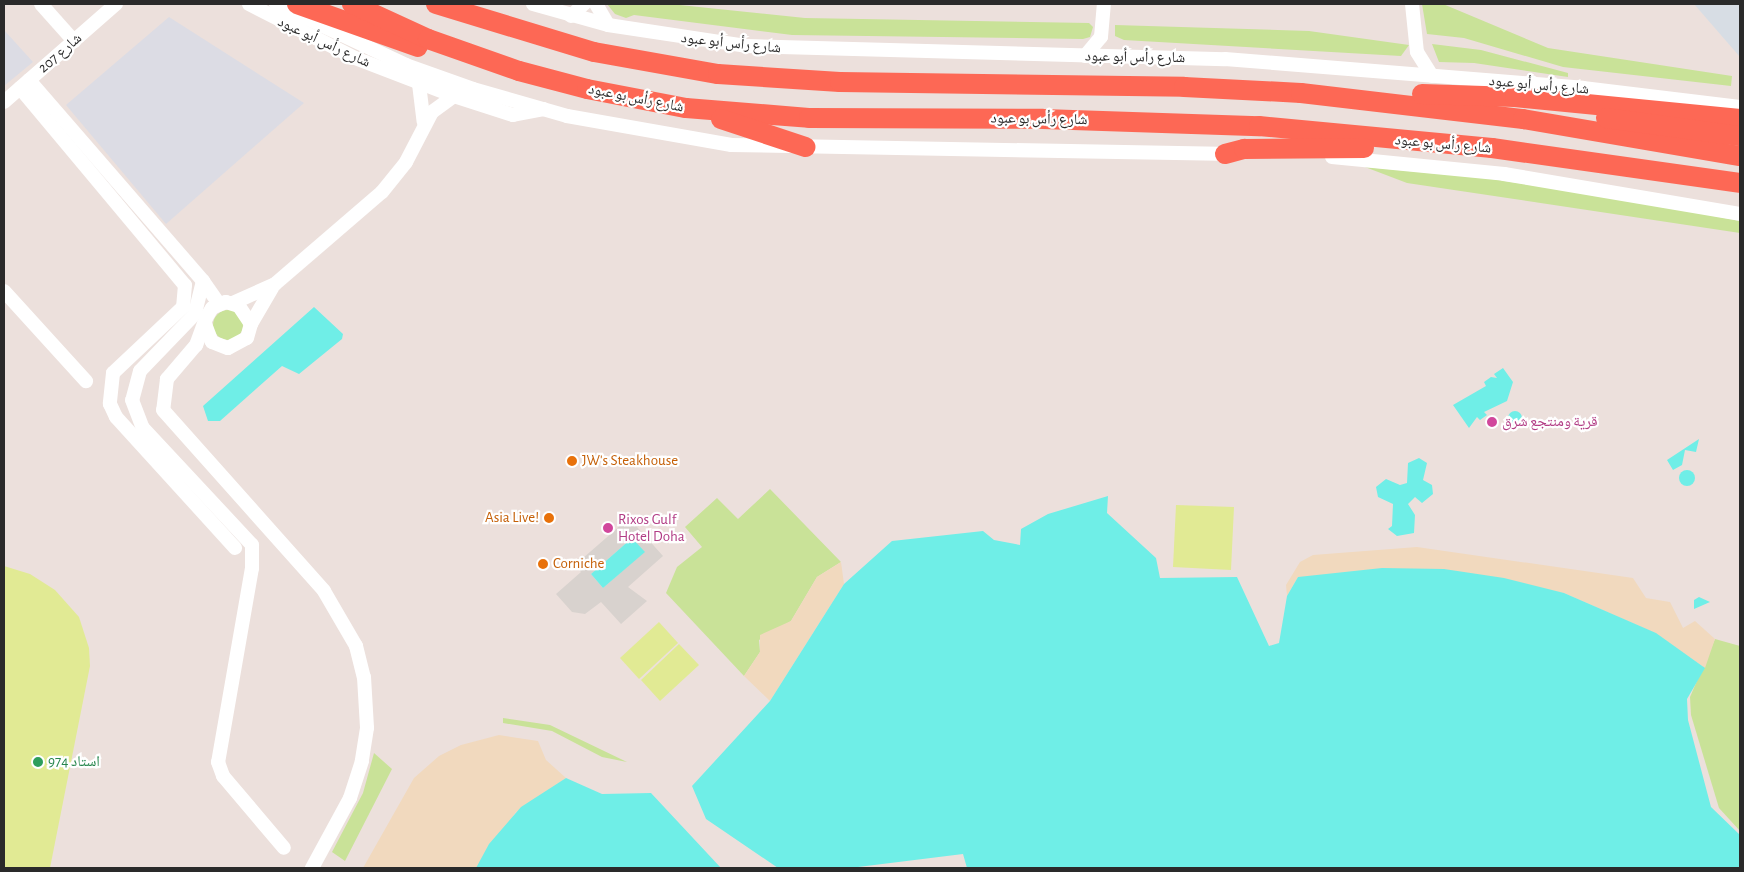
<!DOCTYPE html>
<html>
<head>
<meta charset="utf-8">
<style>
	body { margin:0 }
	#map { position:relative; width:1744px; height:872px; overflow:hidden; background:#ece0dc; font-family:"Alegreya Sans","Noto Naskh Arabic",sans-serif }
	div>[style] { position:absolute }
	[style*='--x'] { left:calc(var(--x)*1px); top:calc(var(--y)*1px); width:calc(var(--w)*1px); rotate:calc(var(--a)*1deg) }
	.industrial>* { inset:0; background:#dcdce4 }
	.airport>* { inset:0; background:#d7dde4 }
	.green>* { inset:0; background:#c9e298 }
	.round { border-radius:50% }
	.sand>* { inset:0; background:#f1d9be }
	.pitch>* { inset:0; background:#e1ea94 }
	.plaza>* { inset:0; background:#d8d2ce }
	.water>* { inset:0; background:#6feee7 }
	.minor>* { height:14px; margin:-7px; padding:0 7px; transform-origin:7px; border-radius:7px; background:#fff }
	.highway>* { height:20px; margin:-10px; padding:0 10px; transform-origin:10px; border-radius:10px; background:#fd6855 }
	.dots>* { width:14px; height:14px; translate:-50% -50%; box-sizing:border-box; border:2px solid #fff; border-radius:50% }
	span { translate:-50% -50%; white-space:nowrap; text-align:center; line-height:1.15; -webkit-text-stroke:4.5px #fff; paint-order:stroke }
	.street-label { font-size:15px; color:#2a2a2a }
	.hotel-label { font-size:15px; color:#b23c85 }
	.left { translate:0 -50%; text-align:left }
	.food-label { font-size:15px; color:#c56008 }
	.right { translate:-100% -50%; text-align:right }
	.leisure-label { font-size:15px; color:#27864d }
	.frame { position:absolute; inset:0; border:5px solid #2a2a2a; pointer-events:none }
</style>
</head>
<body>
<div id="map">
	<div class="industrial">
		<i style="clip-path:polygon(169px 17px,304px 103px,166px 224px,66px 105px)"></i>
		<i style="clip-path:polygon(4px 30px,33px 62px,4px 86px)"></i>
	</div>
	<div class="airport">
		<i style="clip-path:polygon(1694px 4px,1740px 4px,1740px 57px)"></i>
	</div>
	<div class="green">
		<i style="clip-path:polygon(607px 4px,670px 4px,805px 18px,1089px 23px,1093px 27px,1090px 37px,1083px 39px,792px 35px,634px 15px,626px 18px,615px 14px)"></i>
		<i style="clip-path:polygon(1422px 4px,1443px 4px,1548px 48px,1732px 76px,1731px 86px,1563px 67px,1464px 38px,1427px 34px)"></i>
		<i style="clip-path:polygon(1115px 25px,1309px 31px,1409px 45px,1401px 56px,1124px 40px,1115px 36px)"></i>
		<i style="clip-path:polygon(1432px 44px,1481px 50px,1568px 73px,1568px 77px,1474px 63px,1439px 62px)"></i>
		<i style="clip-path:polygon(1365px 167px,1485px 178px,1636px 201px,1740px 221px,1740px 233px,1407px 183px)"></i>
		<i class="round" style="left:213px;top:310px;width:30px;height:30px"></i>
		<i style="clip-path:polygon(770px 489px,841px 562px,817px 577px,791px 621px,759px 640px,760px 652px,744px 676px,666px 593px,677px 567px,702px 547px,685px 527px,717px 498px,738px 519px)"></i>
		<i style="clip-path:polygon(1715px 639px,1740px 646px,1740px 831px,1719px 808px,1691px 715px,1690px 697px)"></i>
		<i style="clip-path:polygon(503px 718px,550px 725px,627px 762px,602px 757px,552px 731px,503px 723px)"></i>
		<i style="clip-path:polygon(374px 753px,392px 769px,345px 861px,332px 852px,363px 793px)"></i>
	</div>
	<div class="sand">
		<i style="clip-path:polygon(1417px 547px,1633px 578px,1646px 598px,1670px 602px,1683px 628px,1695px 621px,1715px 639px,1705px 668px,1655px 633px,1564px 593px,1298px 577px,1287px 596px,1286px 585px,1300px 562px,1313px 555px)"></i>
		<i style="clip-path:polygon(841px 562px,844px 584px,770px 701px,744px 676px,760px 652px,760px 635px,791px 621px,817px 577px)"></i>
		<i style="clip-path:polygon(499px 735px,538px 741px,546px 760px,566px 778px,516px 812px,476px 868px,363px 868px,414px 778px,439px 756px,461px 745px)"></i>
	</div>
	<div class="pitch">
		<i style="clip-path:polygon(1176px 505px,1234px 507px,1231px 570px,1173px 567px)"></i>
		<i style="clip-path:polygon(4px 566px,30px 574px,55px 590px,79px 617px,89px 648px,90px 666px,50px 868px,4px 868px)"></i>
		<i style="clip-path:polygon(659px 622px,678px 643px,639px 679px,620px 658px)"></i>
		<i style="clip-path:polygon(679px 644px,699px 665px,660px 701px,641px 680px)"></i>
	</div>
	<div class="plaza">
		<i style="clip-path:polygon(evenodd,629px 518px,663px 556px,628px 587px,647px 601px,621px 624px,601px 602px,585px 614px,572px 612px,556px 594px,581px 572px,575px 565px,629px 518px,632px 538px,644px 552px,603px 588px,591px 574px,632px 538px)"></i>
	</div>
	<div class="water">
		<i style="clip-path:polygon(314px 307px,343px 334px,342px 339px,299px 374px,282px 366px,220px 421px,208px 421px,203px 406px)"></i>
		<i style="clip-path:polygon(1503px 368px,1513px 382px,1507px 401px,1484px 412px,1487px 415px,1480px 420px,1477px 417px,1469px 428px,1453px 405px,1486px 386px,1484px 382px,1491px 377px,1497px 378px,1494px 374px)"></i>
		<i class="round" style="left:1508px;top:411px;width:14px;height:14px"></i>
		<i style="clip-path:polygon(1699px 439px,1696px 452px,1685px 450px,1682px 465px,1673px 470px,1667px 460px)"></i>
		<i style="clip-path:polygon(1419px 458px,1427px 463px,1423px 480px,1432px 485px,1433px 494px,1422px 503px,1415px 497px,1408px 504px,1415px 515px,1414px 533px,1397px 536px,1388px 529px,1392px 526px,1393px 504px,1378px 497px,1376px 487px,1386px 479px,1400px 485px,1407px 483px,1408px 463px)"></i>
		<i class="round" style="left:1679px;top:470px;width:16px;height:16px"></i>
		<i style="clip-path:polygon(1108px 496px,1107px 513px,1156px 558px,1160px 578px,1237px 577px,1269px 646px,1279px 643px,1287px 596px,1298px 577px,1382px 568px,1444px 569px,1504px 578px,1564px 593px,1656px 633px,1705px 668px,1687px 699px,1688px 720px,1711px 807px,1740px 835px,1740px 868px,967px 868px,963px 854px,850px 868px,778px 868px,706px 819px,692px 786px,770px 701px,844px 584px,892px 541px,983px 531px,994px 540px,1020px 545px,1021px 529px,1048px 514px)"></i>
		<i style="clip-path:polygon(632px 538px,645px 552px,603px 588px,591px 574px)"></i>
		<i style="clip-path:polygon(1699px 597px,1710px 602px,1694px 609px,1694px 600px)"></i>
		<i style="clip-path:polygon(566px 778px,602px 794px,651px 793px,721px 868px,476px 868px,489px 844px,521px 807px)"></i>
	</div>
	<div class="minor">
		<i style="--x:41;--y:4;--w:50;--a:48.3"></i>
		<i style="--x:249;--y:4;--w:119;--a:27"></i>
		<i style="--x:355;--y:58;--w:106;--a:21"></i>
		<i style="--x:454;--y:96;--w:62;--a:17.9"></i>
		<i style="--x:513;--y:115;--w:31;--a:-11"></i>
		<i style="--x:276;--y:4;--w:144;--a:25.1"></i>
		<i style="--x:406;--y:65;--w:71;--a:19.7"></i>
		<i style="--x:473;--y:89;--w:98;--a:16"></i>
		<i style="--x:567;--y:116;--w:167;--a:10"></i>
		<i style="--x:731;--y:145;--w:502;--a:1.03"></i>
		<i style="--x:533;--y:4;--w:78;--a:15.6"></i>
		<i style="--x:608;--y:25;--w:141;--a:8.6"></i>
		<i style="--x:747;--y:46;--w:478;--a:1.6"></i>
		<i style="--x:1225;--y:59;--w:359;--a:4.6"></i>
		<i style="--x:1583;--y:88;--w:158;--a:6.9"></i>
		<i style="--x:596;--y:4;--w:24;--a:60"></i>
		<i style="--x:1412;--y:4;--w:48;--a:84.1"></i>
		<i style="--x:1417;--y:52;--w:28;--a:58"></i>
		<i style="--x:571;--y:16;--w:18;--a:-43"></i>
		<i style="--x:1085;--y:56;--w:25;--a:-50"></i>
		<i style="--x:1101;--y:37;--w:33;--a:-85"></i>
		<i style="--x:29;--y:80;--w:266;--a:49.1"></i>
		<i style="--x:203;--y:281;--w:28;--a:55"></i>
		<i style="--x:419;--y:84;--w:38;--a:83"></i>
		<i style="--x:20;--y:88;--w:257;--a:50.1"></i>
		<i style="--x:185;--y:285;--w:22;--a:95"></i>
		<i style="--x:183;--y:307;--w:96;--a:136.7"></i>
		<i style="--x:113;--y:373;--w:31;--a:96"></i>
		<i style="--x:110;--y:404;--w:14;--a:65"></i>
		<i style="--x:116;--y:417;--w:177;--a:47.7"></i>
		<i style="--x:4;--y:102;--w:149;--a:-41.2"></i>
		<i style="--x:1332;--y:157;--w:173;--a:5.6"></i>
		<i style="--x:1504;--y:174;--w:239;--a:9.6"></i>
		<i style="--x:203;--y:281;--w:34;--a:104"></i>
		<i style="--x:195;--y:314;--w:79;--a:134"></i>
		<i style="--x:140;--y:371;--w:30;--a:105"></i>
		<i style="--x:132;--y:400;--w:30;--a:69"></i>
		<i style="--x:143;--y:428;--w:160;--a:47"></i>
		<i style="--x:252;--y:545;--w:23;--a:90"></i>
		<i style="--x:252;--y:568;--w:197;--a:99.9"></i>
		<i style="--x:218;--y:762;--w:15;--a:70"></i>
		<i style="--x:223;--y:776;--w:94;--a:49.7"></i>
		<i style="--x:4;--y:291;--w:122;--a:47.7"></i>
		<i style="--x:233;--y:303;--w:46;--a:-24.3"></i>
		<i style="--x:275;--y:284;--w:141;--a:-40.7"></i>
		<i style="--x:382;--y:192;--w:38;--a:-51"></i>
		<i style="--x:406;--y:162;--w:56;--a:-62.5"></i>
		<i style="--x:432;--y:112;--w:27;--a:-36"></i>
		<i style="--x:205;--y:324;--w:19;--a:69"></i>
		<i style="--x:212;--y:342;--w:17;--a:21"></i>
		<i style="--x:228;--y:348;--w:21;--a:-28"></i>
		<i style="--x:247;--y:338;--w:15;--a:-74"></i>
		<i style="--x:251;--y:324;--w:22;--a:-124"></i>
		<i style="--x:239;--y:306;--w:14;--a:-163"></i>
		<i style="--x:226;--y:302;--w:15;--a:157"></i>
		<i style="--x:212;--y:308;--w:12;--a:121"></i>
		<i style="--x:206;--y:318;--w:29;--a:110"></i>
		<i style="--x:196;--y:345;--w:45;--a:130.5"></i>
		<i style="--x:167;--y:379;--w:31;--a:97"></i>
		<i style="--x:163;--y:410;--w:242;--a:48.3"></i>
		<i style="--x:324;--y:591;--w:64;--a:59.8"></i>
		<i style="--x:356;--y:646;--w:32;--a:76"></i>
		<i style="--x:364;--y:677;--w:51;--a:86.6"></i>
		<i style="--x:367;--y:728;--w:33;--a:99"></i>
		<i style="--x:362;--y:761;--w:39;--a:108"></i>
		<i style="--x:350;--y:798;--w:80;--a:118.5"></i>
		<i style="--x:251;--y:324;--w:42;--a:-59.7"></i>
	</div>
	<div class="highway">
		<i style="--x:297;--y:4;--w:128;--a:19.6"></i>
		<i style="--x:352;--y:4;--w:84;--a:24.7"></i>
		<i style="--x:428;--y:39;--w:96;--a:19.4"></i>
		<i style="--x:519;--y:71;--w:70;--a:14.8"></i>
		<i style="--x:587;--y:89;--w:101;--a:10.9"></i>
		<i style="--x:686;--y:108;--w:123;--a:4.6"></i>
		<i style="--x:809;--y:118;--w:234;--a:0.2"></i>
		<i style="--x:1043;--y:119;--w:216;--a:1.9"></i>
		<i style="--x:1259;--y:126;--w:234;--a:5.4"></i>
		<i style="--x:1492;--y:148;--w:250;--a:8"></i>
		<i style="--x:436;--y:4;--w:165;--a:16.9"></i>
		<i style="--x:594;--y:52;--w:126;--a:10.1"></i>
		<i style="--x:718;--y:74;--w:122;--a:3.8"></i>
		<i style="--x:840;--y:82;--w:344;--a:0.8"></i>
		<i style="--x:1184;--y:87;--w:117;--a:2.9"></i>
		<i style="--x:1301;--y:93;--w:224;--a:6.7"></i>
		<i style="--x:1523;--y:119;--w:220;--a:9.7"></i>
		<i style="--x:1422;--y:94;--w:93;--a:1.8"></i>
		<i style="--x:1515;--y:97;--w:226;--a:5.6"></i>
		<i style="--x:1606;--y:118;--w:135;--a:7.7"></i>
		<i style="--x:721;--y:119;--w:89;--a:18.4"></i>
		<i style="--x:1225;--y:154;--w:20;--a:-15"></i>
		<i style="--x:1244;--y:149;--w:120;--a:-0.5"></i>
	</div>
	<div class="dots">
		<i style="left:1492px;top:422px;background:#d1479c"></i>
		<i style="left:572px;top:461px;background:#e8710a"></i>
		<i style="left:549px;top:518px;background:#e8710a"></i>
		<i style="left:608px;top:528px;background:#d1479c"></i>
		<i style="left:543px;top:564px;background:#e8710a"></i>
		<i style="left:38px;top:762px;background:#2e9e5b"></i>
	</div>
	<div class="street-label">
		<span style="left:324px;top:42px;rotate:25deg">شارع رأس أبو عبود</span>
		<span style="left:731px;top:43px;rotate:6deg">شارع رأس أبو عبود</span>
		<span style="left:60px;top:53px;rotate:-41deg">شارع 207</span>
		<span style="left:1135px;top:57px;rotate:1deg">شارع رأس أبو عبود</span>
		<span style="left:1539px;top:85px;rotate:5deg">شارع رأس أبو عبود</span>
		<span style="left:636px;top:98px;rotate:11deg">شارع رأس بو عبود</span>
		<span style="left:1039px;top:119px;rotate:1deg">شارع رأس بو عبود</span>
		<span style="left:1443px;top:144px;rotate:5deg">شارع رأس بو عبود</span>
	</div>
	<div class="hotel-label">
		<span class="left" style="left:1502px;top:422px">قرية ومنتجع شرق</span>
		<span class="left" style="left:618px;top:528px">Rixos Gulf<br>Hotel Doha</span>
	</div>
	<div class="food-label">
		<span class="left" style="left:582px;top:461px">JW's Steakhouse</span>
		<span class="right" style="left:539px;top:518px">Asia Live!</span>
		<span class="left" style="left:553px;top:564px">Corniche</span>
	</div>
	<div class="leisure-label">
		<span class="left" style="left:48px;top:762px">استاد 974</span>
	</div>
	<div class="frame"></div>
</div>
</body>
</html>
